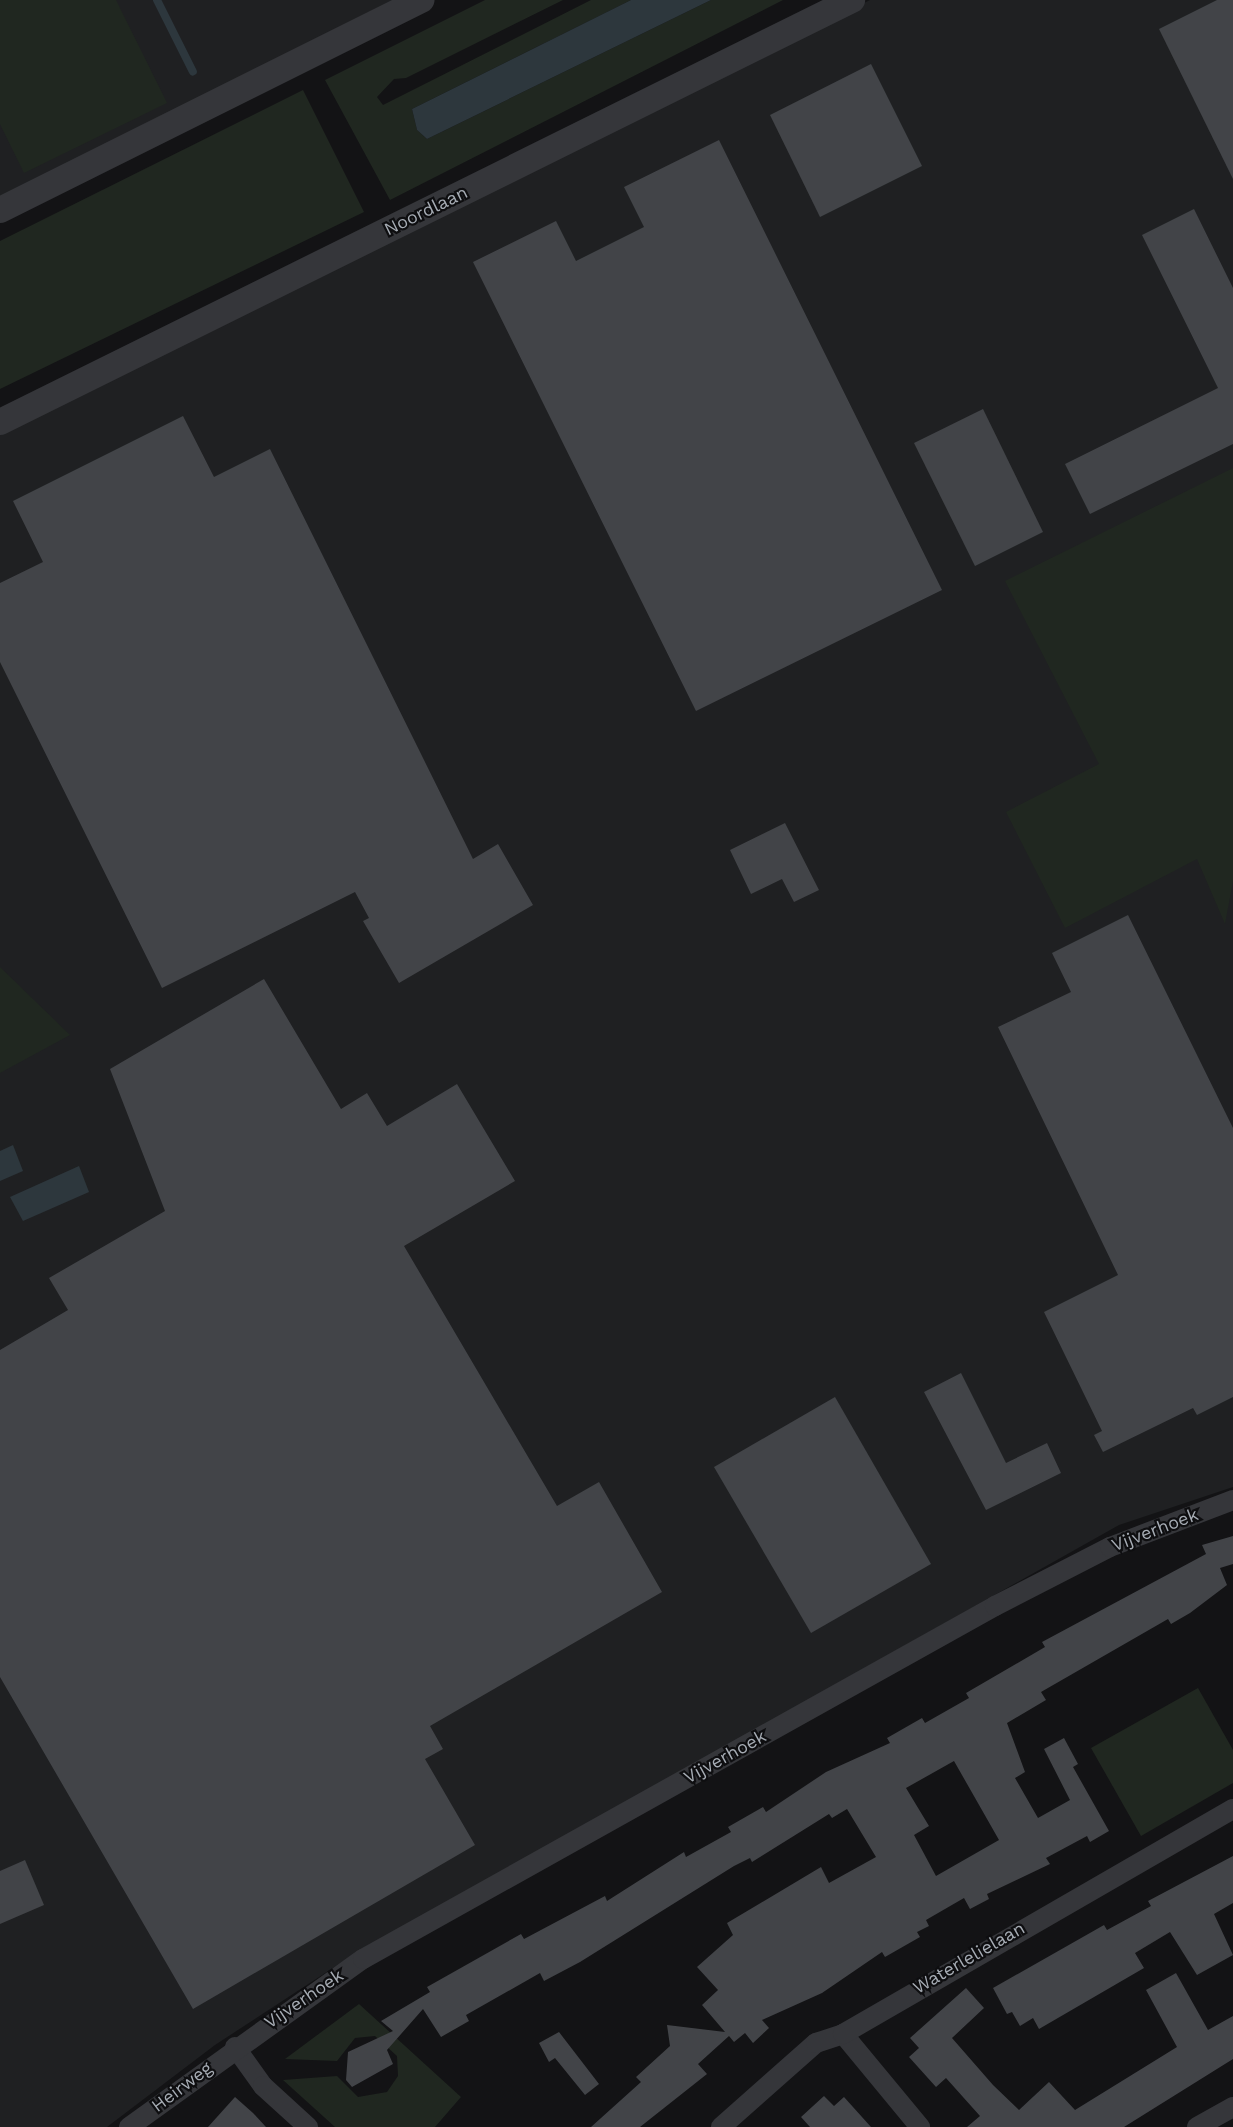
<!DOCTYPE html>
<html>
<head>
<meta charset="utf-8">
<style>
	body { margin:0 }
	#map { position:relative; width:1233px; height:2127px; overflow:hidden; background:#131315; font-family:"Work Sans",sans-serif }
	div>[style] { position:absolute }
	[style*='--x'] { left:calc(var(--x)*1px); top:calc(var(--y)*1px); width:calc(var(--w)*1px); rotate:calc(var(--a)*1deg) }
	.built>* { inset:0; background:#1f2022 }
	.green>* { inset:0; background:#202720 }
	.water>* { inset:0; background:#2d373d }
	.stream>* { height:8px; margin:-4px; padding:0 4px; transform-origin:4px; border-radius:4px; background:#2d373d }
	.building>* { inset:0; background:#424448 }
	.minor>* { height:20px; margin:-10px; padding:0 10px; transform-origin:10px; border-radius:10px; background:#35363a }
	.tertiary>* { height:26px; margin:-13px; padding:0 13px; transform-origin:13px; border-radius:13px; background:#35363a }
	span { translate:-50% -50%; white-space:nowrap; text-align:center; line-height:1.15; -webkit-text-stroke:4.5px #0e0e10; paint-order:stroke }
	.street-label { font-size:18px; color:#a6acb4 }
</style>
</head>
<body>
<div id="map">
	<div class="built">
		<i style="clip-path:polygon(0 0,408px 0,0 202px)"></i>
		<i style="clip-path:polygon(870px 0,1233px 0,1233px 1487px,1119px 1525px,342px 1962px,215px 2045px,107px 2127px,0 2127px,0 430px)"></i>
	</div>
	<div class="green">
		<i style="clip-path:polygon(0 0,116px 0,167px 103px,24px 173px,0 124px)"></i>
		<i style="clip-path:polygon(485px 0,563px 0,406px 78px,394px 79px,377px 97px,383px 105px,591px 0,631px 0,412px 109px,417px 130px,427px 139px,711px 0,783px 0,390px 200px,325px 80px)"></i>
		<i style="clip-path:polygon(303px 90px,364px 212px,0 389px,0 241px)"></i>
		<i style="clip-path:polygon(1233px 468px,1233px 881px,1225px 924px,1197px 859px,1065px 928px,1006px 812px,1099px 764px,1005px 581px)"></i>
		<i style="clip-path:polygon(0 967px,70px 1035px,0 1073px)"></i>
		<i style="clip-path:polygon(1198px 1688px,1233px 1750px,1233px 1783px,1141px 1836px,1091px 1748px)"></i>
		<i style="clip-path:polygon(359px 2004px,461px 2097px,435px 2127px,335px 2127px,283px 2080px,337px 2076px,358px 2097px,387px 2092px,398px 2076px,397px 2056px,375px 2036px,355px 2038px,337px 2061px,285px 2059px)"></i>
	</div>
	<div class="water">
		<i style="clip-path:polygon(631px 0,711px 0,427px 139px,417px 130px,412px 109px)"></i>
		<i style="clip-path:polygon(13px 1145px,23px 1171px,0 1181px,0 1151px)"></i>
		<i style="clip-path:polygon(79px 1166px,89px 1192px,23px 1221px,10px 1197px)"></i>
	</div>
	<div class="stream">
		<i style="--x:157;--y:0;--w:80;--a:63.4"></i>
	</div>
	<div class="building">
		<i style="clip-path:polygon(1217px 0,1233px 0,1233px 179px,1159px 29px)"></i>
		<i style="clip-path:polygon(871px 64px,922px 166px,820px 217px,770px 115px)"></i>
		<i style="clip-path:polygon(719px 140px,942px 590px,696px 711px,473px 262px,556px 221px,576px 261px,644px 227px,624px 187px)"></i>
		<i style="clip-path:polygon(1194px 209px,1233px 288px,1233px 444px,1090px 514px,1065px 464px,1218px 388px,1142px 235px)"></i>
		<i style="clip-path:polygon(983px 409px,1043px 532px,975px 566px,914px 443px)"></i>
		<i style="clip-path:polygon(183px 416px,214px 477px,270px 449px,473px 859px,498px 844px,533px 905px,399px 983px,363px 921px,369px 918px,355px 892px,162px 988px,0 662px,0 583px,43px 562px,13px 501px)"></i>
		<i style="clip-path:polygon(785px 823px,819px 890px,794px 902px,782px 879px,751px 894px,730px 850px)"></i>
		<i style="clip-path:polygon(1128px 915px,1233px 1128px,1233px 1397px,1197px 1415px,1193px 1408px,1103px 1452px,1094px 1435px,1102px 1431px,1044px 1312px,1118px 1275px,998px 1027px,1071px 992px,1052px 953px)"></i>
		<i style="clip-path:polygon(264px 979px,341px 1109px,367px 1093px,387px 1126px,457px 1084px,515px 1181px,404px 1246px,557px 1506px,599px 1482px,662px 1592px,430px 1726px,443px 1749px,425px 1759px,475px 1845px,193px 2009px,0 1677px,0 1350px,68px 1310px,49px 1278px,165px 1211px,110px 1069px)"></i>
		<i style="clip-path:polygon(961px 1373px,1006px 1463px,1047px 1443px,1061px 1473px,986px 1510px,924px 1392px)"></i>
		<i style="clip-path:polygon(835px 1397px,931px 1564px,811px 1633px,714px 1467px)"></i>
		<i style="clip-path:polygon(evenodd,1233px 1536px,1233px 1564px,1220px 1568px,1227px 1585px,1190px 1613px,1171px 1624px,1168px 1619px,1041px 1692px,1046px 1700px,1007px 1723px,1025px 1772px,1015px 1778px,1038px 1818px,1070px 1800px,1044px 1749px,1064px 1738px,1078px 1764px,1073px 1767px,1109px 1831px,1090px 1842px,1087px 1836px,1046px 1858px,1050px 1864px,987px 1894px,989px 1899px,970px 1909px,964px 1898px,926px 1920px,929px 1926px,917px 1932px,920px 1937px,885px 1957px,882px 1952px,822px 1993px,762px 2020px,769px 2028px,753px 2043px,745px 2033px,734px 2042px,729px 2036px,698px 2064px,707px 2074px,640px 2127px,591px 2127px,641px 2082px,636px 2077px,670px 2046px,667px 2025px,725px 2032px,702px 2005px,718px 1990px,697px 1967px,733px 1935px,727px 1923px,821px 1867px,829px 1883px,876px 1857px,847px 1809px,832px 1818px,829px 1814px,752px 1862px,750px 1858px,734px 1866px,580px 1962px,544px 1981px,540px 1973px,466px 2015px,469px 2021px,441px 2037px,423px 2009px,387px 2050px,393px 2064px,352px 2087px,346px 2080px,348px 2052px,393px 2031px,381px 2021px,430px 1992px,427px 1987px,521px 1934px,524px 1939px,605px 1896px,607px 1901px,684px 1852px,686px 1857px,731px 1832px,728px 1827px,763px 1807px,766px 1812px,826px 1772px,890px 1743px,887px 1738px,922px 1718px,925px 1723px,969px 1698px,966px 1693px,1045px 1647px,1042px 1642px,1206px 1554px,1202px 1545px,1233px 1536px,954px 1761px,999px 1840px,936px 1876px,914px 1835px,929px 1826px,906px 1788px,954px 1761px)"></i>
		<i style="clip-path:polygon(1233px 1856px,1233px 1903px,1214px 1914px,1233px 1955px,1197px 1975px,1170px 1932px,1135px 1953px,1144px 1968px,1039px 2029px,1033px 2018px,1020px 2026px,1012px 2012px,1007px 2014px,993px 1988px,1104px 1925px,1107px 1930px,1151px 1906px,1148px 1901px)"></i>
		<i style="clip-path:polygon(25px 1860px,44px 1905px,0 1924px,0 1871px)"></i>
		<i style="clip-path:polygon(1176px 1973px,1208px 2030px,1233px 2016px,1233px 2059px,1124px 2127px,967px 2127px,980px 2116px,946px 2078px,936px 2087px,909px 2057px,919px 2048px,910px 2038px,966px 1988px,984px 2008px,952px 2038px,993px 2085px,1019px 2110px,1049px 2082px,1075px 2110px,1177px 2047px,1146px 1990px)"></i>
		<i style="clip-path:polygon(559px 2032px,599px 2084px,585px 2095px,555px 2058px,549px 2062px,539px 2043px)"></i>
		<i style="clip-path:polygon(824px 2096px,834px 2106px,844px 2097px,871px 2127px,810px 2127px,801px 2117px)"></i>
		<i style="clip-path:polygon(235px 2097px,253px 2113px,266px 2127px,208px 2127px)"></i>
	</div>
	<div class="minor">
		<i style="--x:843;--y:2034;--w:121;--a:50.4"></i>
		<i style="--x:235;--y:2047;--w:48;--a:54.3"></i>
		<i style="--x:263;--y:2086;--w:61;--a:42.3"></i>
		<i style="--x:129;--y:2127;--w:288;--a:-35.7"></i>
		<i style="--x:363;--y:1959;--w:724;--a:-29.19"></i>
		<i style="--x:995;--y:1606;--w:129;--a:-27.2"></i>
		<i style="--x:1110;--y:1547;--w:132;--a:-20.9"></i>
		<i style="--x:721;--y:2127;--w:127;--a:-41.5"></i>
		<i style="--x:816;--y:2043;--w:28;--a:-18"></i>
		<i style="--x:843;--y:2034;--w:450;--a:-30"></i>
		<i style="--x:1197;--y:2127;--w:41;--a:-29.1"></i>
	</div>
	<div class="tertiary">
		<i style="--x:0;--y:210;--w:471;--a:-26.5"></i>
		<i style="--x:0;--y:422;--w:951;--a:-26.35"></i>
	</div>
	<div class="street-label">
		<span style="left:426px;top:211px;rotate:-26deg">Noordlaan</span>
		<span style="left:1155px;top:1530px;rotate:-21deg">Vijverhoek</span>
		<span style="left:725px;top:1757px;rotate:-29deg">Vijverhoek</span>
		<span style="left:969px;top:1958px;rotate:-30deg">Waterlelielaan</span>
		<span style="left:304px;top:1999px;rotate:-34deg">Vijverhoek</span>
		<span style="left:182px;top:2087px;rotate:-37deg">Heirweg</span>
	</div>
</div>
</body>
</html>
